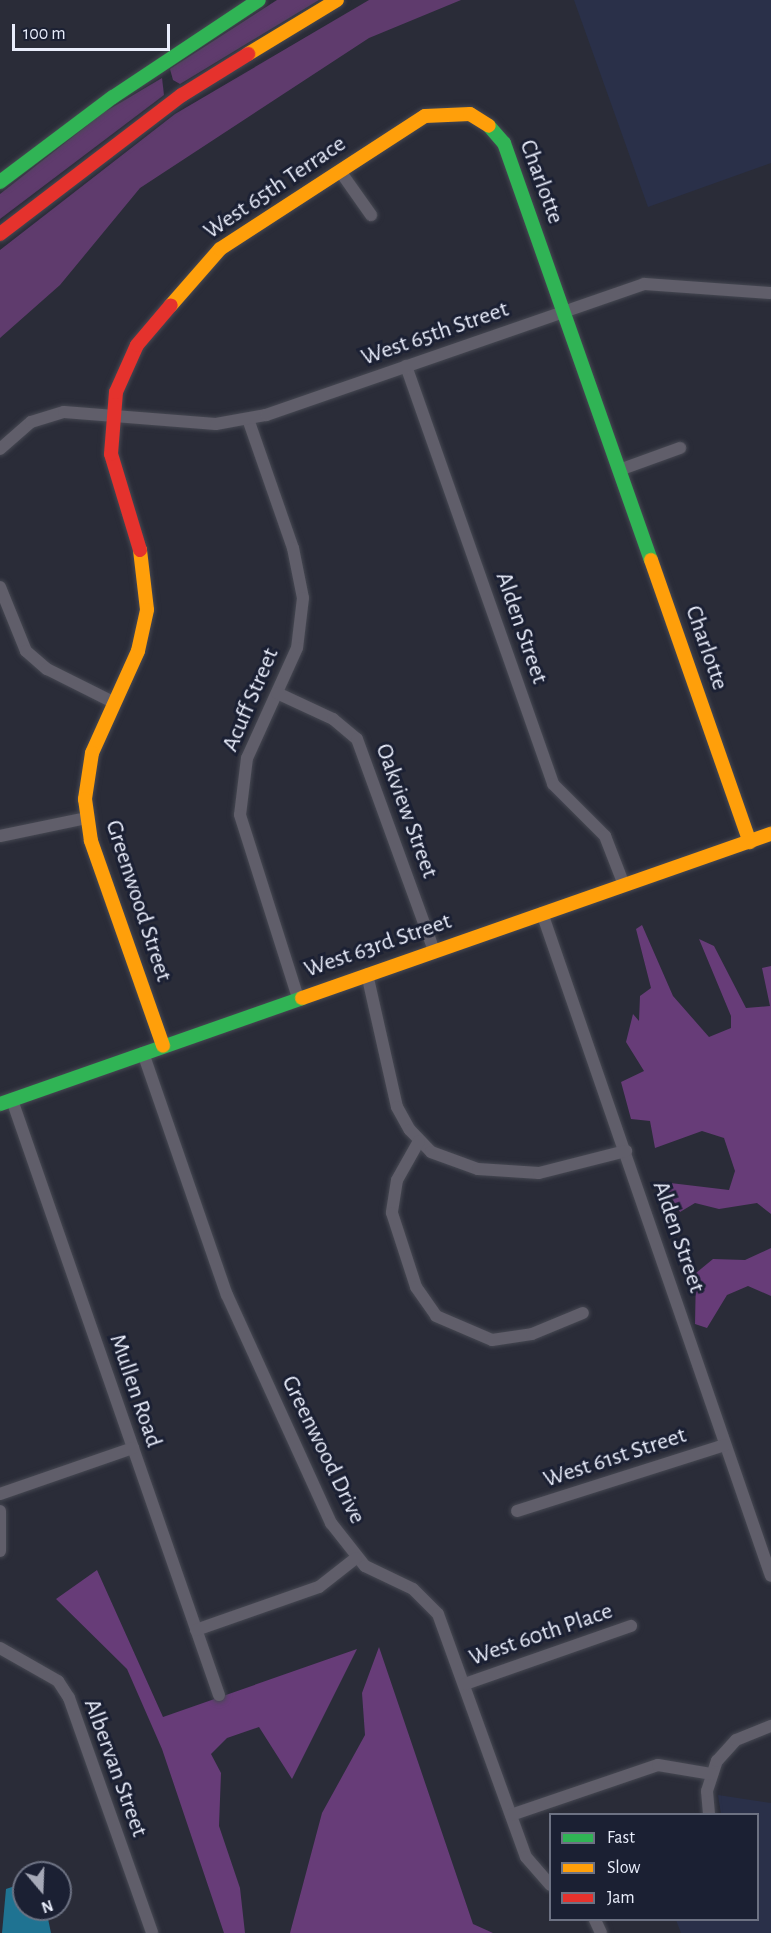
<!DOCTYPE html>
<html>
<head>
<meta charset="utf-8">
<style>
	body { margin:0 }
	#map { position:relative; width:771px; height:1933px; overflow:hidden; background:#2a2c38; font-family:"Alegreya Sans",sans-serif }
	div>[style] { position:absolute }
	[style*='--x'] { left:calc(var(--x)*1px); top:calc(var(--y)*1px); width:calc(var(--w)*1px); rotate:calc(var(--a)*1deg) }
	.built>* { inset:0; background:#2a3049 }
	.green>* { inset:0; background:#5f3b6d }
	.forest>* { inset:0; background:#673c78 }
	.water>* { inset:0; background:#1f7392 }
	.roads { filter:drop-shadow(0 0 2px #464852) drop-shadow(0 0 2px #464852) }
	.street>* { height:12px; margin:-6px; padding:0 6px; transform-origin:6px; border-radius:6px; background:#605e6a }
	.fast>* { height:14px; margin:-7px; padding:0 7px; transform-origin:7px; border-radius:7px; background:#30b455 }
	.slow>* { height:14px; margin:-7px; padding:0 7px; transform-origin:7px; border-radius:7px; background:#ff9f0a }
	.jam>* { height:14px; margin:-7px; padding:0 7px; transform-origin:7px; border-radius:7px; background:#e5322d }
	span { translate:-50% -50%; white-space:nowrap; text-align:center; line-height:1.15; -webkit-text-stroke:6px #1b2033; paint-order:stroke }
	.street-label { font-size:24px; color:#e9edfb }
	.legend { position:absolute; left:549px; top:1813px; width:210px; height:108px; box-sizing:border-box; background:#1b2033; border:2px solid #6d7283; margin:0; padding:8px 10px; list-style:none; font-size:18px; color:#e9edfb }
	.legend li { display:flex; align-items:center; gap:12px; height:30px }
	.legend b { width:30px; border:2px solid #6d7283 }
	.north { position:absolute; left:12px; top:1861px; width:60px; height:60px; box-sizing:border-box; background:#1b2033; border:2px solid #6d7283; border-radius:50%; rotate:161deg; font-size:16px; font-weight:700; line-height:24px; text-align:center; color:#e9edfb }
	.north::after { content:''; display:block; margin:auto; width:21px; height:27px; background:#a6a9b7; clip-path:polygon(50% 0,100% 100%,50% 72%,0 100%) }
	.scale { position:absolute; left:12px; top:24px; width:158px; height:27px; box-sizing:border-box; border:3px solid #e9edfb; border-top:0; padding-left:8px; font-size:18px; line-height:21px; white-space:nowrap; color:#e9edfb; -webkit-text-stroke:4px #1b2033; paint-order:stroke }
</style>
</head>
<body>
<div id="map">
	<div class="built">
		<i style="clip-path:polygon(574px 0,771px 0,771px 163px,648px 207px)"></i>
		<i style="clip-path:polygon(718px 1795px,771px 1803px,771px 1933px,681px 1933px,676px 1920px,758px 1920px,758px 1814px,721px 1814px)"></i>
	</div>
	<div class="green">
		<i style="clip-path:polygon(277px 0,319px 0,180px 84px,173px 80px,170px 69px)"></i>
		<i style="clip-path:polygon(369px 0,461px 0,369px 38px,140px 188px,60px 285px,0 338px,0 250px,175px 114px)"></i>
		<i style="clip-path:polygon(162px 78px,164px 95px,0 219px,0 194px,103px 113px)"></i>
	</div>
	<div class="forest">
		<i style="clip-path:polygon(642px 925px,673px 996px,709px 1037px,731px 1028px,731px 1016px,699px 939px,714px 946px,746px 1008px,770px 1006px,762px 968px,771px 966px,771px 1214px,757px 1203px,719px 1209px,695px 1203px,680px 1212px,662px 1182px,729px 1190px,735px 1171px,724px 1138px,702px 1131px,655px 1148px,650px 1121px,631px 1119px,621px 1082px,644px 1071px,626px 1042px,633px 1014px,639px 1021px,640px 996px,651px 988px,636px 929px)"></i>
		<i style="clip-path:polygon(771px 1248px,771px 1296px,748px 1286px,727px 1295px,707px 1328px,695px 1324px,696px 1273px,713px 1259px,745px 1260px)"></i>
		<i style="clip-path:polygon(97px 1570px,163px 1717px,357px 1649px,292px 1779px,259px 1727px,227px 1738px,211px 1754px,221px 1773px,219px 1826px,240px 1888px,245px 1933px,224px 1933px,162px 1749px,127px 1669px,56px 1599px)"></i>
		<i style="clip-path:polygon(379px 1647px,473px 1924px,493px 1933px,290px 1933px,322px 1813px,365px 1735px,362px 1693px)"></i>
	</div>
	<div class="water">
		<i style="clip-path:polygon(18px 1885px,24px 1887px,24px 1909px,46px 1909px,51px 1933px,2px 1933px,6px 1889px)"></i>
	</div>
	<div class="roads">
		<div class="street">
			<i style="--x:340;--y:171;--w:54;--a:54.8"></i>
			<i style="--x:406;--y:366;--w:443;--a:70.6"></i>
			<i style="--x:553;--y:784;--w:74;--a:45"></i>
			<i style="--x:605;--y:836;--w:53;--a:68.8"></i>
			<i style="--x:248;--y:419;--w:137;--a:70.8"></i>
			<i style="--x:293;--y:548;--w:51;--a:78.7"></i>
			<i style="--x:303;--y:598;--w:50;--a:96.8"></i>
			<i style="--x:297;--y:648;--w:121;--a:114.4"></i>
			<i style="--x:247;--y:758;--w:57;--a:97"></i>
			<i style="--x:240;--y:815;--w:192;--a:72.4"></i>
			<i style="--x:0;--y:449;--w:41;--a:-41.1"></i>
			<i style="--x:31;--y:422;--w:34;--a:-17"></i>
			<i style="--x:64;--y:412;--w:152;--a:4.5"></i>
			<i style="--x:216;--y:424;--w:51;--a:-10.2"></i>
			<i style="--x:266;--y:415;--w:400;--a:-19.1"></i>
			<i style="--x:644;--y:284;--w:127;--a:4.1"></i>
			<i style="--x:619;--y:470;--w:65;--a:-19.8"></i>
			<i style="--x:0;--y:587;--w:69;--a:67.9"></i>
			<i style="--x:26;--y:651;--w:28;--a:41"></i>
			<i style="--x:47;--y:669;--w:74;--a:26.6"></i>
			<i style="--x:277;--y:693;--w:62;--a:24.9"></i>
			<i style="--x:333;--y:719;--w:31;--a:40"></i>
			<i style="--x:357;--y:739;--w:225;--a:70"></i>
			<i style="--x:0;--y:836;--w:89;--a:-11.7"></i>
			<i style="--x:542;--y:913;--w:701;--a:70.95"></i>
			<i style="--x:367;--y:974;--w:136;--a:77.3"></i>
			<i style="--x:397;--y:1107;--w:26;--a:61"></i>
			<i style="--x:410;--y:1130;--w:30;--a:46"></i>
			<i style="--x:431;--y:1152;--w:50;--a:19.9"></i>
			<i style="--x:478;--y:1169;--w:61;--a:3.8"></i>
			<i style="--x:539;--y:1173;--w:90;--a:-14.2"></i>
			<i style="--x:143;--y:1053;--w:256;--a:70.9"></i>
			<i style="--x:227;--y:1295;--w:251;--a:65.5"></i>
			<i style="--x:331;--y:1523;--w:55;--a:51.7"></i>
			<i style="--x:365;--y:1566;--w:53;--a:25.6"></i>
			<i style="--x:413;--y:1589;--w:35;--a:45"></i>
			<i style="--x:438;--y:1614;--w:258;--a:70.1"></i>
			<i style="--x:526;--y:1857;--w:37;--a:49"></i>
			<i style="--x:12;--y:1100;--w:630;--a:70.82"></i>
			<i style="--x:419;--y:1141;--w:45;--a:119.4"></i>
			<i style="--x:397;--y:1180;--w:33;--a:99"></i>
			<i style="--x:392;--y:1213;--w:78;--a:72"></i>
			<i style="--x:416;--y:1287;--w:35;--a:55"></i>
			<i style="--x:436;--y:1316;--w:61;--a:23.2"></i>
			<i style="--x:492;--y:1340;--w:40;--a:-8.5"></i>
			<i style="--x:532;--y:1334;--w:55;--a:-22.4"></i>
			<i style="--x:0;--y:1494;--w:141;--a:-19.1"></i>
			<i style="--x:0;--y:1511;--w:40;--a:90"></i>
			<i style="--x:517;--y:1511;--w:218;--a:-17.6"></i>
			<i style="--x:196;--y:1630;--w:130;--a:-19.3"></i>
			<i style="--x:319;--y:1587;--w:47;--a:-38.1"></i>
			<i style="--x:0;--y:1648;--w:67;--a:29.6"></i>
			<i style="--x:58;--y:1681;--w:20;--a:57"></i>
			<i style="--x:69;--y:1698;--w:249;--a:70.5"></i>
			<i style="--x:465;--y:1684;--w:176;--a:-19.3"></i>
			<i style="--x:709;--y:1814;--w:23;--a:-95"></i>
			<i style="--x:707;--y:1791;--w:32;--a:-72"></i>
			<i style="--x:717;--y:1761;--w:28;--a:-48"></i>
			<i style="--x:736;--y:1740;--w:38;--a:-22"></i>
			<i style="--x:511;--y:1815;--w:155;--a:-18.8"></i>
			<i style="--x:658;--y:1765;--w:55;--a:9.5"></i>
			<i style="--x:595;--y:1920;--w:14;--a:65"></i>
		</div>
		<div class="fast">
			<i style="--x:489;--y:126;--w:23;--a:49"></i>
			<i style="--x:504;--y:143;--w:442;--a:70.6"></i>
			<i style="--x:0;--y:182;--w:141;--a:-37"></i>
			<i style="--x:113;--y:97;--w:175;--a:-33.6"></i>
			<i style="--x:0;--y:1104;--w:320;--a:-19.3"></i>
		</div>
		<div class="slow">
			<i style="--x:248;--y:54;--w:104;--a:-31.2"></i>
			<i style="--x:171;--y:305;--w:74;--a:-48.8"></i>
			<i style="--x:220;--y:249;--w:244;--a:-33"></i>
			<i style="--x:425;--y:116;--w:45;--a:-2.5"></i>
			<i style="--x:470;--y:114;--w:22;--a:32"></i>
			<i style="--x:140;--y:550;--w:60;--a:83.3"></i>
			<i style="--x:147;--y:610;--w:42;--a:102.4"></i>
			<i style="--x:138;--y:651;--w:112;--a:114.3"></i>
			<i style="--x:92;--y:753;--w:47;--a:98.7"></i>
			<i style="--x:85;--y:799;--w:42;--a:81.9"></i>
			<i style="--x:91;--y:841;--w:217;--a:70.6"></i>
			<i style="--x:651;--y:560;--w:299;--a:70.7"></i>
			<i style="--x:302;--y:998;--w:497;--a:-19.3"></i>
		</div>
		<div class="jam">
			<i style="--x:0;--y:234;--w:229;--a:-37.4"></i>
			<i style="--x:182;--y:95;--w:78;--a:-31.8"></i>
			<i style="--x:140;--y:550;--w:100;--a:-106.8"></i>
			<i style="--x:111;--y:454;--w:62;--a:-85.4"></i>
			<i style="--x:116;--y:392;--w:51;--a:-65.9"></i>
			<i style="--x:137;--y:345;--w:52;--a:-49.6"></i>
		</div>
	</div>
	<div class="street-label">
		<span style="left:541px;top:182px;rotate:70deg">Charlotte</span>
		<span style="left:275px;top:188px;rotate:-34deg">West 65th Terrace</span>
		<span style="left:435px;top:334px;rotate:-19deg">West 65th Street</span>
		<span style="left:521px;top:628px;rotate:71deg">Alden Street</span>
		<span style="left:706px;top:648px;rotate:71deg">Charlotte</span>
		<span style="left:251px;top:700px;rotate:-67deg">Acuff Street</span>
		<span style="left:406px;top:811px;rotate:70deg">Oakview Street</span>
		<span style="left:138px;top:901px;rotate:72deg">Greenwood Street</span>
		<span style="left:378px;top:946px;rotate:-19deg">West 63rd Street</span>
		<span style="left:678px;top:1237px;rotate:71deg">Alden Street</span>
		<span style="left:135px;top:1391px;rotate:71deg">Mullen Road</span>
		<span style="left:323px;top:1450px;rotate:64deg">Greenwood Drive</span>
		<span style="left:615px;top:1458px;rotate:-18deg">West 61st Street</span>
		<span style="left:541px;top:1635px;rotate:-19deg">West 60th Place</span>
		<span style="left:115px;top:1768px;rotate:70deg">Albervan Street</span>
	</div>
	<ul class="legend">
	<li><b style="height:8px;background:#30b455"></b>Fast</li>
	<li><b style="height:8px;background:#ff9f0a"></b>Slow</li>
	<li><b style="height:8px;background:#e5322d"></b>Jam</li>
	</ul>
	<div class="north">N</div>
	<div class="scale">100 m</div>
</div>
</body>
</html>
